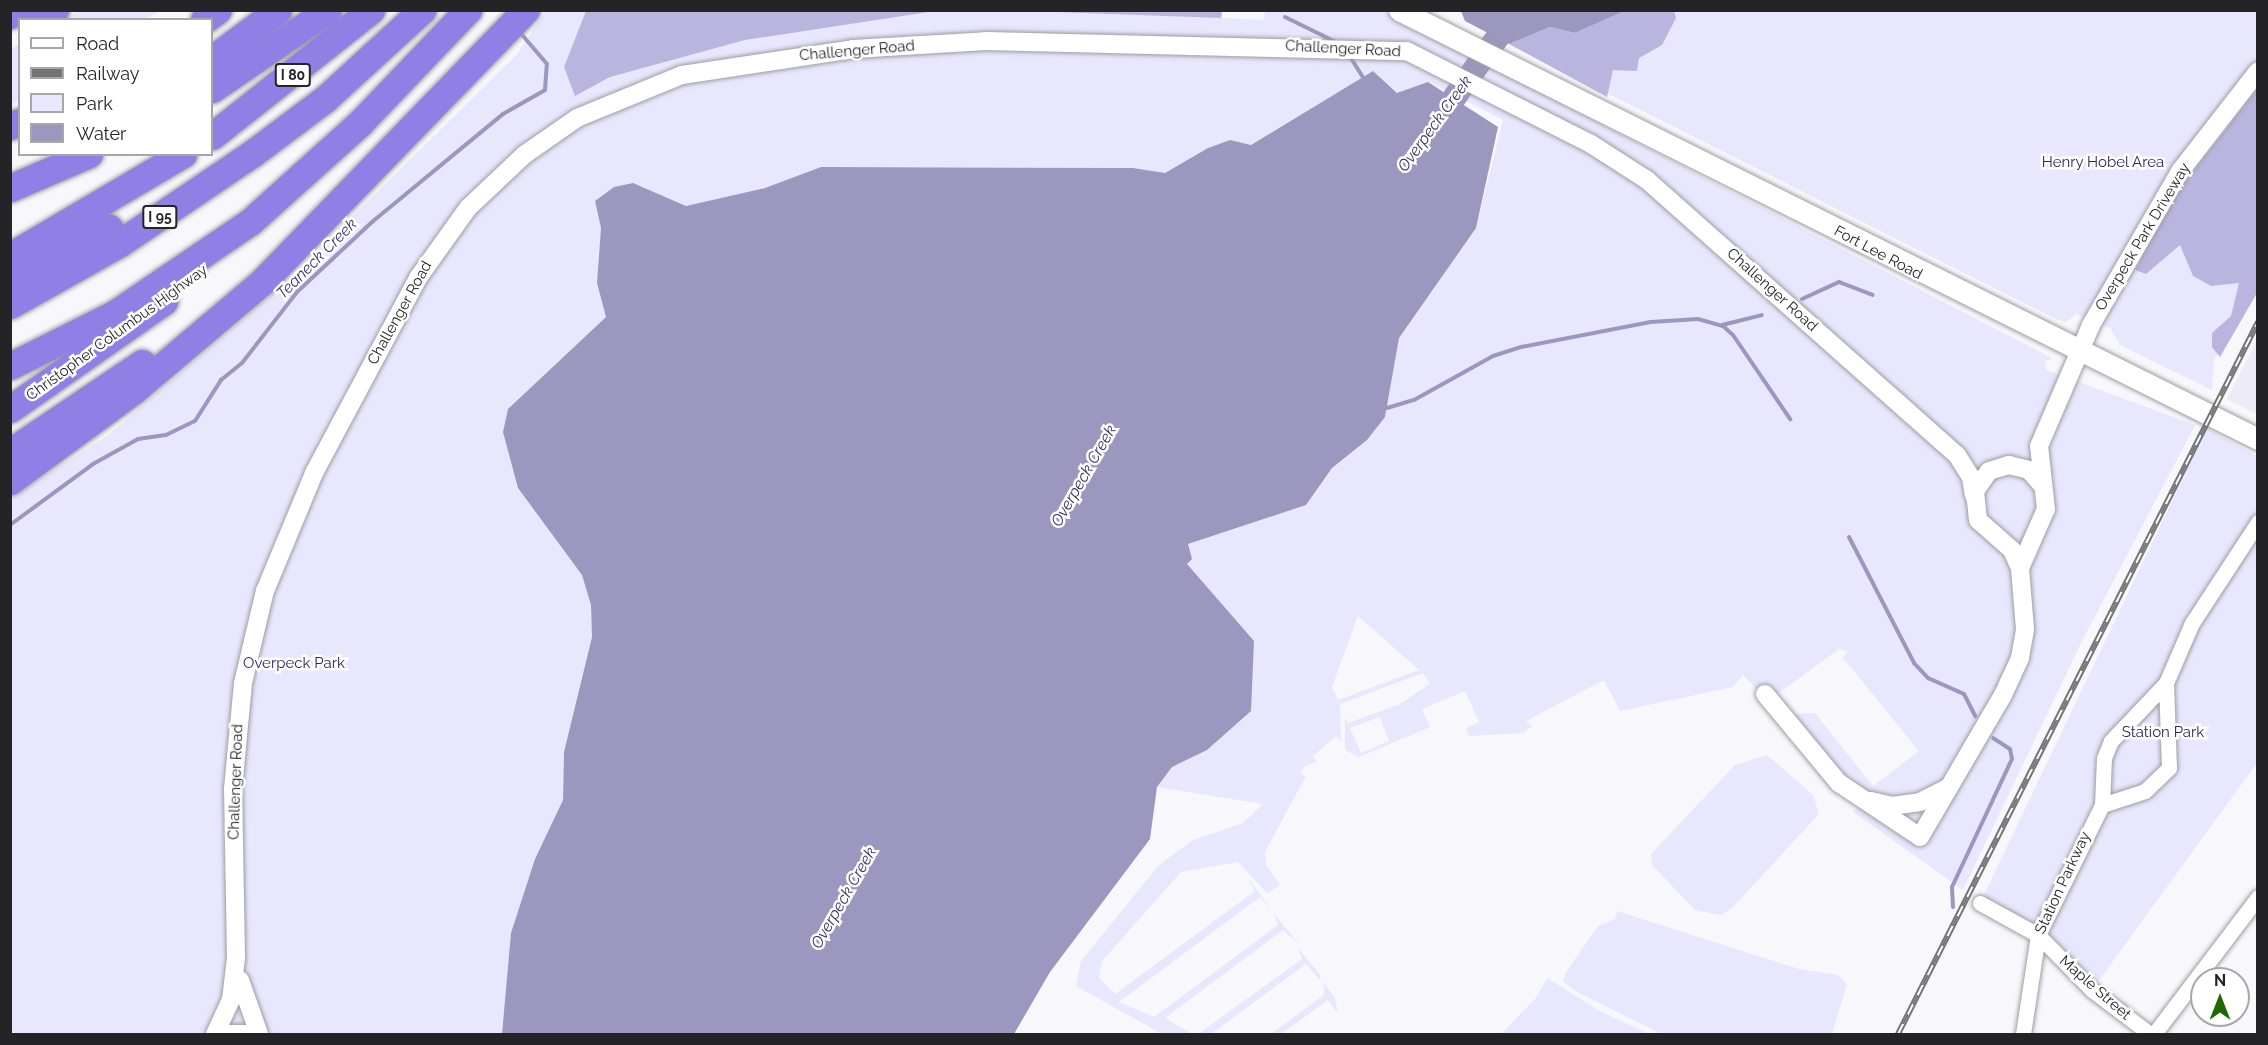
<!DOCTYPE html>
<html>
<head>
<meta charset="utf-8">
<style>
	body { margin:0 }
	#map { position:relative; width:2268px; height:1045px; overflow:hidden; background:#f7f7fc; font-family:Raleway,sans-serif }
	div>[style] { position:absolute }
	[style*='--x'] { left:calc(var(--x)*1px); top:calc(var(--y)*1px); width:calc(var(--w)*1px); rotate:calc(var(--a)*1deg) }
	.built>* { inset:0; background:#ecebf7 }
	.green>* { inset:0; background:#e8e7fe }
	.forest>* { inset:0; background:#b9b5de }
	.water>* { inset:0; background:#9b97be }
	.stream>* { height:4px; margin:-2px; padding:0 2px; transform-origin:2px; border-radius:2px; background:#9b97be }
	.river>* { height:24px; margin:-12px; padding:0 12px; transform-origin:12px; border-radius:12px; background:#9b97be }
	.roads { filter:drop-shadow(0 0 2px #9d9da1) drop-shadow(0 0 2px #9d9da1) }
	.minor>* { height:15px; margin:-7.5px; padding:0 7.5px; transform-origin:7.5px; border-radius:7.5px; background:#fff }
	.tertiary>* { height:18px; margin:-9px; padding:0 9px; transform-origin:9px; border-radius:9px; background:#fff }
	.secondary>* { height:21px; margin:-10.5px; padding:0 10.5px; transform-origin:10.5px; border-radius:10.5px; background:#fff }
	.motorway>* { height:27px; margin:-13.5px; padding:0 13.5px; transform-origin:13.5px; border-radius:13.5px; background:#907fe5 }
	.rail>* { height:6px; margin-top:-3px; transform-origin:0; background:repeating-linear-gradient(90deg,#fff 0 11px,#747477 0 22px); box-sizing:border-box; border-block:2px solid #747477 }
	span { translate:-50% -50%; white-space:nowrap; text-align:center; line-height:1.15; -webkit-text-stroke:5px #fff; paint-order:stroke }
	.shield-label span { padding:2px 4px; background:#fff; border:2px solid; border-radius:4px; -webkit-text-stroke-width:0 }
	.shield-label { font-size:14px; color:#242426; font-weight:700 }
	.street-label { font-size:15px; color:#242426 }
	.park-label { font-size:15px; color:#302658 }
	.water-label { font-size:16px; color:#382f62; font-style:italic }
	.frame { position:absolute; inset:0; border:12px solid #242426; pointer-events:none }
	.legend { position:absolute; left:18px; top:18px; width:195px; height:138px; box-sizing:border-box; background:#fff; border:2px solid #a7a7a8; margin:0; padding:8px 10px; list-style:none; font-size:18px; color:#242426 }
	.legend li { display:flex; align-items:center; gap:12px; height:30px }
	.legend b { width:30px; border:2px solid #a7a7a8 }
	.north { position:absolute; left:2190px; top:967px; width:60px; height:60px; box-sizing:border-box; background:#fff; border:2px solid #a7a7a8; border-radius:50%; rotate:0deg; font-size:16px; font-weight:700; line-height:24px; text-align:center; color:#242426 }
	.north::after { content:''; display:block; margin:auto; width:21px; height:27px; background:#1f6700; clip-path:polygon(50% 0,100% 100%,50% 72%,0 100%) }
</style>
</head>
<body>
<div id="map">
	<div class="built">
		<i style="clip-path:polygon(2257px 340px,2257px 414px,2227px 399px)"></i>
	</div>
	<div class="green">
		<i style="clip-path:polygon(evenodd,1222px 10px,1222px 18px,1264px 20px,1265px 11px,1383px 11px,2048px 356px,2052px 359px,2045px 361px,2046px 370px,2195px 425px,2081px 643px,1963px 890px,1853px 812px,1873px 796px,1850px 785px,1793px 714px,1815px 713px,1873px 786px,1919px 751px,1844px 659px,1840px 661px,1848px 651px,1839px 649px,1768px 701px,1743px 675px,1733px 687px,1620px 711px,1604px 680px,1526px 721px,1532px 726px,1523px 733px,1469px 736px,1466px 728px,1479px 722px,1465px 691px,1422px 709px,1430px 727px,1359px 757px,1345px 750px,1345px 717px,1348px 723px,1398px 705px,1430px 684px,1423px 673px,1340px 704px,1341px 742px,1336px 736px,1313px 756px,1317px 762px,1305px 766px,1300px 773px,1306px 776px,1265px 852px,1266px 865px,1280px 885px,1267px 893px,1238px 862px,1181px 872px,1102px 961px,1099px 978px,1115px 994px,1255px 891px,1248px 878px,1272px 911px,1260px 897px,1119px 1002px,1154px 1017px,1278px 925px,1274px 914px,1300px 945px,1283px 930px,1165px 1018px,1192px 1034px,1162px 1034px,1076px 986px,1081px 961px,1159px 865px,1193px 840px,1243px 823px,1263px 804px,1157px 787px,1172px 767px,1207px 750px,1251px 711px,1186px 564px,1188px 544px,1306px 505px,1332px 468px,1367px 440px,1385px 417px,1399px 338px,1476px 228px,1503px 120px,1429px 82px,1398px 93px,1373px 71px,1251px 145px,1230px 140px,1208px 148px,1165px 173px,1133px 168px,821px 167px,765px 188px,686px 206px,633px 183px,595px 201px,601px 228px,597px 283px,606px 317px,508px 409px,519px 488px,582px 575px,591px 605px,592px 637px,564px 752px,563px 800px,535px 859px,502px 1034px,11px 1034px,11px 498px,108px 435px,281px 287px,517px 54px,546px 11px,1222px 10px,1358px 616px,1419px 670px,1338px 700px,1332px 687px,1358px 616px,1222px 10px,1380px 717px,1389px 741px,1361px 753px,1350px 728px,1380px 717px)"></i>
		<i style="clip-path:polygon(1624px 10px,2257px 11px,2257px 287px,2214px 360px,2212px 390px,2120px 345px,2110px 328px,2077px 314px,2066px 322px,2056px 319px,1509px 44px,1575px 33px)"></i>
		<i style="clip-path:polygon(79px 11px,160px 11px,146px 19px,63px 20px)"></i>
		<i style="clip-path:polygon(19px 44px,19px 100px,11px 105px,11px 49px)"></i>
		<i style="clip-path:polygon(2207px 428px,2257px 456px,2257px 763px,2092px 990px,2038px 935px,1980px 903px)"></i>
		<i style="clip-path:polygon(1767px 755px,1813px 795px,1819px 814px,1732px 908px,1721px 915px,1695px 910px,1652px 865px,1651px 854px,1735px 765px)"></i>
		<i style="clip-path:polygon(1617px 911px,1799px 969px,1838px 975px,1847px 984px,1832px 1034px,1661px 1034px,1575px 991px,1563px 981px,1566px 972px,1598px 926px,1615px 919px)"></i>
		<i style="clip-path:polygon(1298px 948px,1321px 976px,1320px 980px,1306px 964px,1211px 1034px,1198px 1034px,1302px 959px)"></i>
		<i style="clip-path:polygon(1547px 978px,1600px 1011px,1649px 1034px,1501px 1034px,1536px 998px)"></i>
		<i style="clip-path:polygon(1324px 983px,1335px 998px,1338px 1014px,1328px 1000px,1281px 1034px,1271px 1034px,1324px 995px)"></i>
	</div>
	<div class="forest">
		<i style="clip-path:polygon(586px 11px,586px 10px,935px 11px,745px 40px,610px 77px,575px 96px,564px 67px)"></i>
		<i style="clip-path:polygon(1029px 11px,1222px 11px,1221px 18px)"></i>
		<i style="clip-path:polygon(1624px 11px,1674px 11px,1676px 18px,1662px 45px,1639px 58px,1637px 71px,1613px 70px,1607px 97px,1509px 44px,1550px 27px,1575px 33px)"></i>
		<i style="clip-path:polygon(2257px 89px,2257px 293px,2220px 357px,2212px 347px,2212px 333px,2231px 316px,2239px 283px,2211px 286px,2193px 276px,2180px 245px,2146px 274px,2135px 270px,2177px 192px)"></i>
	</div>
	<div class="water">
		<i style="clip-path:polygon(1461px 11px,1624px 11px,1575px 33px,1550px 27px,1509px 44px,1465px 21px)"></i>
		<i style="clip-path:polygon(1373px 71px,1397px 93px,1428px 82px,1498px 127px,1476px 228px,1399px 338px,1385px 417px,1367px 440px,1332px 468px,1306px 505px,1188px 544px,1192px 559px,1187px 564px,1254px 641px,1251px 711px,1207px 750px,1172px 767px,1157px 787px,1150px 839px,1050px 972px,1014px 1034px,502px 1034px,511px 933px,535px 859px,563px 800px,564px 752px,592px 637px,591px 605px,582px 575px,518px 488px,503px 432px,508px 409px,606px 317px,597px 283px,601px 228px,595px 201px,614px 187px,633px 183px,686px 206px,765px 188px,821px 167px,1133px 168px,1165px 173px,1208px 148px,1230px 140px,1251px 145px)"></i>
	</div>
	<div class="stream">
		<i style="--x:1285;--y:17;--w:59;--a:26.1"></i>
		<i style="--x:1349;--y:55;--w:31;--a:58"></i>
		<i style="--x:1802;--y:299;--w:41;--a:-24.7"></i>
		<i style="--x:1839;--y:282;--w:36;--a:21"></i>
		<i style="--x:1722;--y:325;--w:41;--a:-14"></i>
		<i style="--x:1387;--y:408;--w:28;--a:-17"></i>
		<i style="--x:1414;--y:400;--w:90;--a:-29.1"></i>
		<i style="--x:1493;--y:356;--w:29;--a:-18"></i>
		<i style="--x:1521;--y:347;--w:132;--a:-10.9"></i>
		<i style="--x:1651;--y:322;--w:47;--a:-3.7"></i>
		<i style="--x:1698;--y:319;--w:26;--a:16"></i>
		<i style="--x:1723;--y:326;--w:13;--a:42"></i>
		<i style="--x:1733;--y:335;--w:102;--a:55.8"></i>
		<i style="--x:10;--y:525;--w:103;--a:-36.3"></i>
		<i style="--x:93;--y:464;--w:51;--a:-29.1"></i>
		<i style="--x:138;--y:439;--w:28;--a:-8"></i>
		<i style="--x:166;--y:435;--w:32;--a:-26"></i>
		<i style="--x:195;--y:421;--w:49;--a:-57.6"></i>
		<i style="--x:221;--y:380;--w:27;--a:-39"></i>
		<i style="--x:242;--y:363;--w:90;--a:-52.2"></i>
		<i style="--x:297;--y:292;--w:103;--a:-43"></i>
		<i style="--x:372;--y:222;--w:170;--a:-39.5"></i>
		<i style="--x:503;--y:114;--w:48;--a:-29.7"></i>
		<i style="--x:545;--y:90;--w:26;--a:-86"></i>
		<i style="--x:547;--y:64;--w:45;--a:-130.5"></i>
		<i style="--x:1849;--y:537;--w:142;--a:62.7"></i>
		<i style="--x:1914;--y:663;--w:21;--a:47"></i>
		<i style="--x:1928;--y:678;--w:39;--a:24"></i>
		<i style="--x:1964;--y:694;--w:25;--a:63"></i>
		<i style="--x:1953;--y:907;--w:20;--a:-93"></i>
		<i style="--x:1952;--y:887;--w:141;--a:-64.9"></i>
		<i style="--x:2012;--y:759;--w:10;--a:-101"></i>
		<i style="--x:2010;--y:749;--w:20;--a:-147"></i>
	</div>
	<div class="river">
		<i style="--x:1434;--y:126;--w:143;--a:-54.4"></i>
	</div>
	<div class="roads">
		<div class="minor">
			<i style="--x:2102;--y:805;--w:45;--a:-18"></i>
			<i style="--x:2145;--y:791;--w:33;--a:-44"></i>
			<i style="--x:2169;--y:768;--w:85;--a:-92"></i>
			<i style="--x:1980;--y:903;--w:66;--a:28.9"></i>
			<i style="--x:2038;--y:935;--w:77;--a:45.5"></i>
			<i style="--x:2092;--y:990;--w:73;--a:37.2"></i>
			<i style="--x:2023;--y:1034;--w:100;--a:-81.4"></i>
			<i style="--x:2038;--y:935;--w:145;--a:-63.8"></i>
			<i style="--x:2102;--y:805;--w:47;--a:-87.6"></i>
			<i style="--x:2104;--y:758;--w:18;--a:-68"></i>
			<i style="--x:2111;--y:741;--w:80;--a:-46.5"></i>
			<i style="--x:2166;--y:683;--w:65;--a:-66.6"></i>
			<i style="--x:2192;--y:623;--w:121;--a:-56.8"></i>
			<i style="--x:2154;--y:1034;--w:172;--a:-52.8"></i>
		</div>
		<div class="tertiary">
			<i style="--x:2020;--y:568;--w:64;--a:-66.2"></i>
			<i style="--x:2046;--y:509;--w:63;--a:-96.3"></i>
			<i style="--x:2039;--y:446;--w:132;--a:-66.7"></i>
			<i style="--x:2091;--y:325;--w:179;--a:-59.9"></i>
			<i style="--x:2181;--y:170;--w:125;--a:-52.1"></i>
			<i style="--x:1765;--y:694;--w:116;--a:50.3"></i>
			<i style="--x:1839;--y:783;--w:97;--a:33.7"></i>
			<i style="--x:1920;--y:837;--w:164;--a:-59.7"></i>
			<i style="--x:2003;--y:695;--w:41;--a:-65.3"></i>
			<i style="--x:2020;--y:658;--w:29;--a:-80"></i>
			<i style="--x:2025;--y:629;--w:61;--a:-94.7"></i>
			<i style="--x:2020;--y:568;--w:20;--a:-114"></i>
			<i style="--x:2012;--y:550;--w:45;--a:-138.6"></i>
			<i style="--x:1978;--y:520;--w:29;--a:-96"></i>
			<i style="--x:1975;--y:491;--w:24;--a:-55"></i>
			<i style="--x:1989;--y:471;--w:21;--a:-17"></i>
			<i style="--x:2009;--y:465;--w:21;--a:14"></i>
			<i style="--x:2029;--y:470;--w:21;--a:49"></i>
			<i style="--x:1871;--y:801;--w:22;--a:13"></i>
			<i style="--x:1892;--y:806;--w:28;--a:-8"></i>
			<i style="--x:1920;--y:802;--w:33;--a:-27"></i>
			<i style="--x:240;--y:980;--w:57;--a:70.6"></i>
			<i style="--x:215;--y:1034;--w:38;--a:-65"></i>
			<i style="--x:231;--y:1000;--w:42;--a:-83.2"></i>
			<i style="--x:236;--y:958;--w:169;--a:-91"></i>
			<i style="--x:233;--y:789;--w:106;--a:-84.6"></i>
			<i style="--x:243;--y:683;--w:95;--a:-76.6"></i>
			<i style="--x:265;--y:591;--w:128;--a:-67.4"></i>
			<i style="--x:314;--y:473;--w:221;--a:-61.9"></i>
			<i style="--x:418;--y:278;--w:86;--a:-54.5"></i>
			<i style="--x:468;--y:208;--w:77;--a:-43.4"></i>
			<i style="--x:524;--y:155;--w:65;--a:-34.9"></i>
			<i style="--x:577;--y:118;--w:113;--a:-22.3"></i>
			<i style="--x:682;--y:75;--w:173;--a:-8.6"></i>
			<i style="--x:853;--y:49;--w:133;--a:-3.4"></i>
			<i style="--x:986;--y:41;--w:421;--a:1.4"></i>
			<i style="--x:1407;--y:51;--w:206;--a:26.8"></i>
			<i style="--x:1591;--y:144;--w:67;--a:32.7"></i>
			<i style="--x:1647;--y:180;--w:414;--a:41.6"></i>
			<i style="--x:1957;--y:455;--w:26;--a:58"></i>
			<i style="--x:1971;--y:477;--w:18;--a:81"></i>
			<i style="--x:221;--y:1034;--w:32;--a:0"></i>
		</div>
		<div class="secondary">
			<i style="--x:1399;--y:10;--w:960;--a:26.54"></i>
		</div>
		<div class="motorway">
			<i style="--x:10;--y:15;--w:12;--a:-24"></i>
			<i style="--x:39;--y:20;--w:19;--a:-32"></i>
			<i style="--x:204;--y:20;--w:17;--a:-36"></i>
			<i style="--x:212;--y:59;--w:82;--a:-36.6"></i>
			<i style="--x:212;--y:89;--w:140;--a:-34.3"></i>
			<i style="--x:10;--y:126;--w:11;--a:-22"></i>
			<i style="--x:212;--y:136;--w:203;--a:-38.4"></i>
			<i style="--x:10;--y:188;--w:86;--a:-23.3"></i>
			<i style="--x:10;--y:256;--w:201;--a:-30.5"></i>
			<i style="--x:10;--y:282;--w:113;--a:-28.6"></i>
			<i style="--x:10;--y:305;--w:126;--a:-29.4"></i>
			<i style="--x:120;--y:243;--w:161;--a:-34.1"></i>
			<i style="--x:253;--y:153;--w:90;--a:-36.9"></i>
			<i style="--x:325;--y:99;--w:132;--a:-42.5"></i>
			<i style="--x:10;--y:366;--w:119;--a:-26.6"></i>
			<i style="--x:116;--y:313;--w:162;--a:-34.2"></i>
			<i style="--x:250;--y:222;--w:147;--a:-42"></i>
			<i style="--x:359;--y:124;--w:158;--a:-46.3"></i>
			<i style="--x:10;--y:409;--w:188;--a:-35"></i>
			<i style="--x:10;--y:452;--w:159;--a:-34"></i>
			<i style="--x:10;--y:481;--w:152;--a:-36.2"></i>
			<i style="--x:133;--y:391;--w:170;--a:-40.2"></i>
			<i style="--x:263;--y:281;--w:378;--a:-45.9"></i>
		</div>
	</div>
	<div class="rail">
		<i style="--x:1898;--y:1034;--w:798;--a:-63.18"></i>
	</div>
	<div class="shield-label">
		<span style="left:293px;top:75px">I 80</span>
		<span style="left:160px;top:217px">I 95</span>
	</div>
	<div class="street-label">
		<span style="left:1343px;top:49px;rotate:3deg">Challenger Road</span>
		<span style="left:857px;top:51px;rotate:-5deg">Challenger Road</span>
		<span style="left:2143px;top:237px;rotate:-59deg">Overpeck Park Driveway</span>
		<span style="left:1878px;top:253px;rotate:28deg">Fort Lee Road</span>
		<span style="left:1772px;top:290px;rotate:42deg">Challenger Road</span>
		<span style="left:400px;top:313px;rotate:-61deg">Challenger Road</span>
		<span style="left:117px;top:333px;rotate:-36deg">Christopher Columbus Highway</span>
		<span style="left:236px;top:782px;rotate:-88deg">Challenger Road</span>
		<span style="left:2063px;top:883px;rotate:-65deg">Station Parkway</span>
		<span style="left:2095px;top:988px;rotate:41deg">Maple Street</span>
	</div>
	<div class="park-label">
		<span style="left:2103px;top:163px">Henry Hobel Area</span>
		<span style="left:294px;top:664px">Overpeck Park</span>
		<span style="left:2163px;top:733px">Station Park</span>
	</div>
	<div class="water-label">
		<span style="left:1435px;top:124px;rotate:-54deg">Overpeck Creek</span>
		<span style="left:317px;top:259px;rotate:-45deg">Teaneck Creek</span>
		<span style="left:1084px;top:476px;rotate:-60deg">Overpeck Creek</span>
		<span style="left:844px;top:898px;rotate:-60deg">Overpeck Creek</span>
	</div>
	<div class="frame"></div>
	<ul class="legend">
	<li><b style="height:8px;background:#fff"></b>Road</li>
	<li><b style="height:8px;background:#747477"></b>Railway</li>
	<li><b style="height:16px;background:#e8e7fe"></b>Park</li>
	<li><b style="height:16px;background:#9b97be"></b>Water</li>
	</ul>
	<div class="north">N</div>
</div>
</body>
</html>
